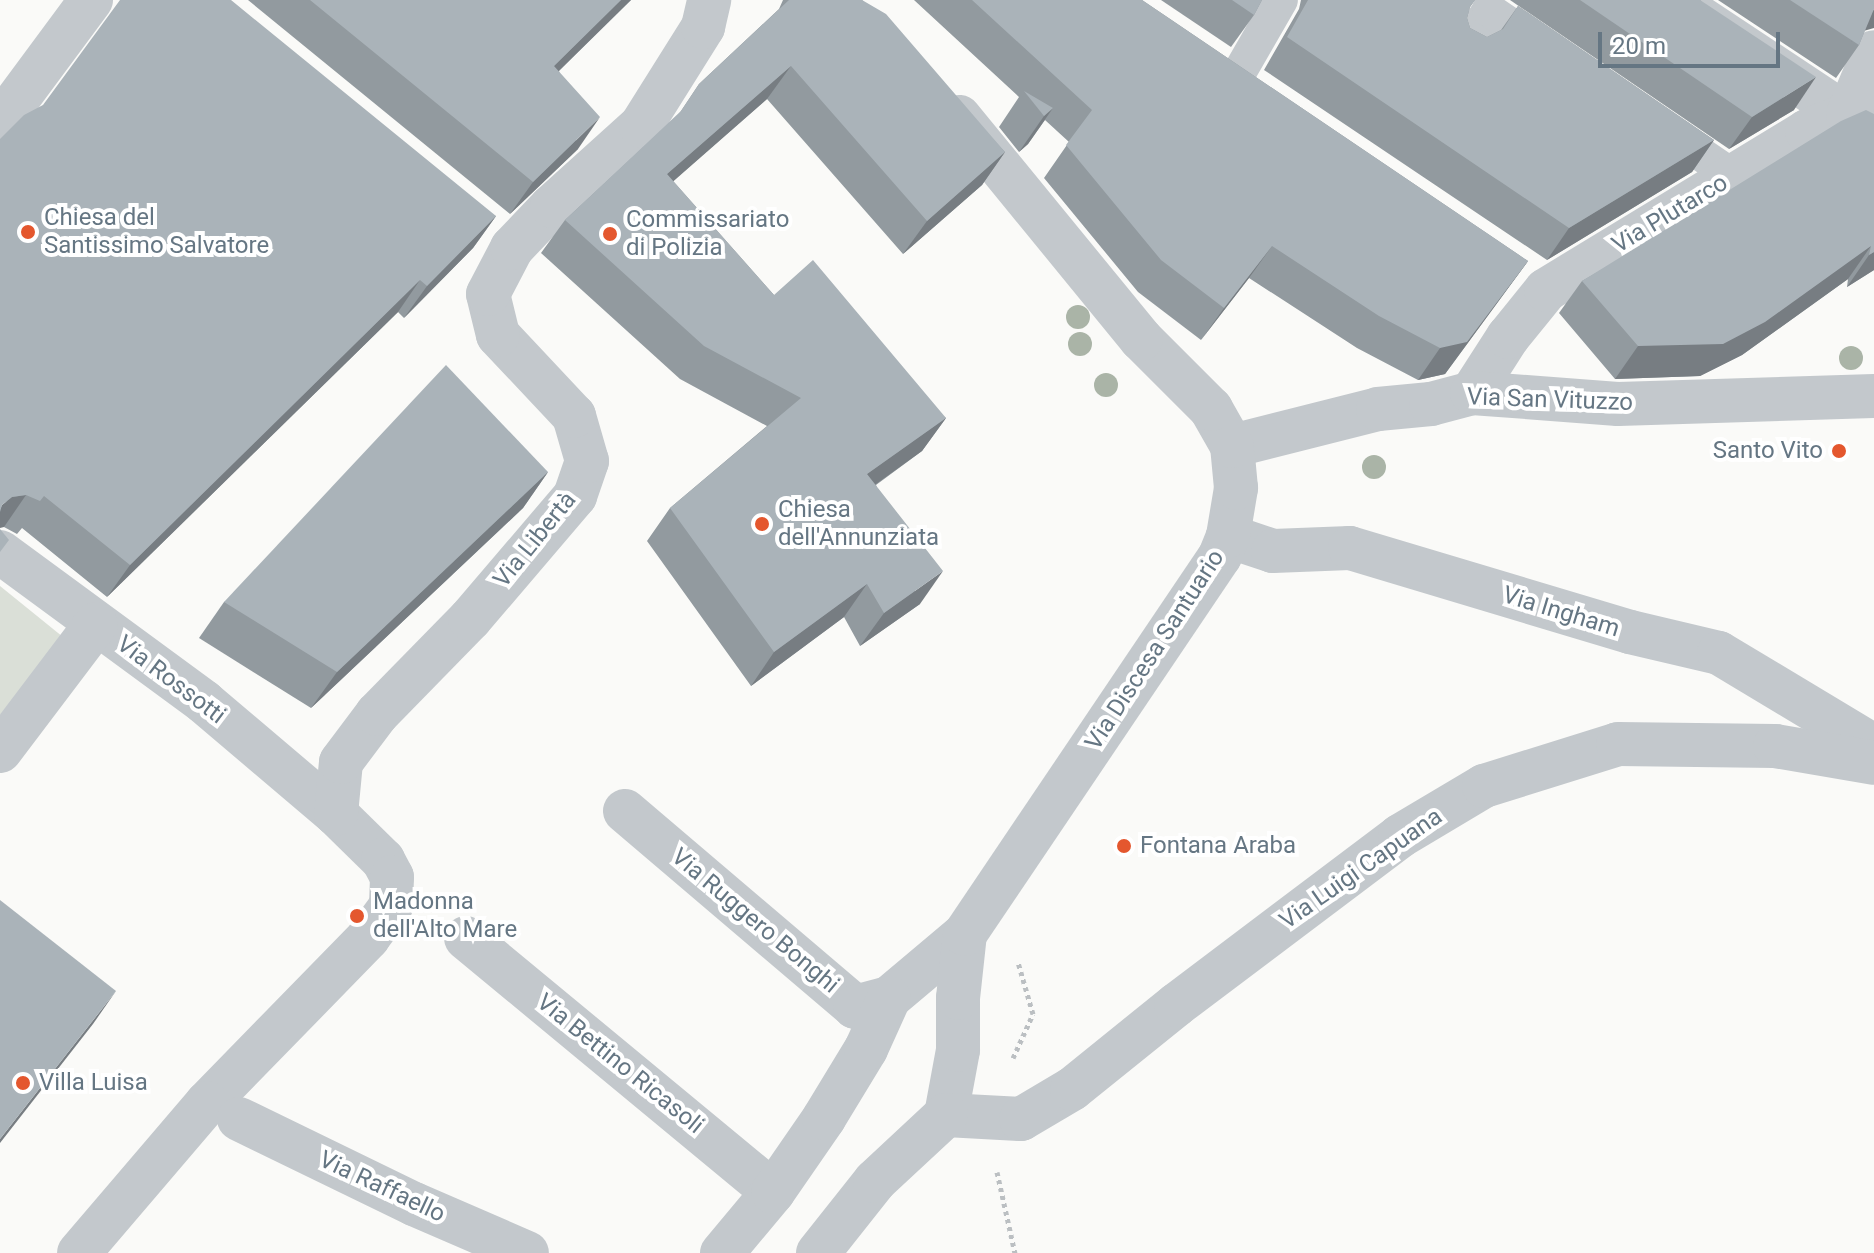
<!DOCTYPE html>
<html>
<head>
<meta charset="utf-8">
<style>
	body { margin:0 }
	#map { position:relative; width:1874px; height:1253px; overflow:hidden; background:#fafaf8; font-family:Roboto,sans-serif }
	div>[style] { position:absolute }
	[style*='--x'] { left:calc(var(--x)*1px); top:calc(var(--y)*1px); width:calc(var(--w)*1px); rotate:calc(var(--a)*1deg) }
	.green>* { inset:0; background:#dadfd7 }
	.path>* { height:5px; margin-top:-2.5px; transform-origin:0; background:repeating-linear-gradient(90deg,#bbbfc2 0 4px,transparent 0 8px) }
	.lane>* { height:34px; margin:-17px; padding:0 17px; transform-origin:17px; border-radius:17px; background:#c3c8cc }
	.street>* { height:44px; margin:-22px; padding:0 22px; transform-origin:22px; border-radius:22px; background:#c3c8cc }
	.trees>* { width:24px; height:24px; margin:-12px; border-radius:50%; background:#aab4a7 }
	.wall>* { inset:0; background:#929a9f }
	.shaded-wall>* { inset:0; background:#777d82 }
	.building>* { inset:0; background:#aab3b9 }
	.dots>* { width:22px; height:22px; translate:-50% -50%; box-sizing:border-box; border:4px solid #fff; border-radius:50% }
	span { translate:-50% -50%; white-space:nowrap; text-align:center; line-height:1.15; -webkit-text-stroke:8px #fff; paint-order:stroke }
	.street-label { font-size:24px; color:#657683 }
	.poi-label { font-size:24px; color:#657683 }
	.left { translate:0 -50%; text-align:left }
	.right { translate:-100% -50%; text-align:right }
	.scale { position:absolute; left:1598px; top:32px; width:182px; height:36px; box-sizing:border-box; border:4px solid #657683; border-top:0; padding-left:10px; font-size:24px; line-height:28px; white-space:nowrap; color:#657683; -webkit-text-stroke:6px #fff; paint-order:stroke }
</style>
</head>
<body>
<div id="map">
	<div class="green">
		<i style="clip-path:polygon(0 586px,63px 637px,0 715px)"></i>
	</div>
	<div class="path">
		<i style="--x:1013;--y:1058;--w:48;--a:-65.6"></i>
		<i style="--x:1033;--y:1014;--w:54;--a:-106.1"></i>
		<i style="--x:997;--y:1172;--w:83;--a:77.5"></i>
	</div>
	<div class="lane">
		<i style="--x:1464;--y:50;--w:47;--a:-58"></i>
		<i style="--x:1489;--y:10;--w:67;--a:34.6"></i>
		<i style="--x:1235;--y:80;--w:92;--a:-60.1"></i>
		<i style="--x:1664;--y:129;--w:83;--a:34.3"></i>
	</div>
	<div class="street">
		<i style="--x:1673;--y:0;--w:241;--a:33.5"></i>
		<i style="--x:0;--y:123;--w:153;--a:-53.5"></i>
		<i style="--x:1472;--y:393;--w:67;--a:-57.3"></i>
		<i style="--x:1508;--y:337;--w:60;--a:-51"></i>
		<i style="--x:1546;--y:290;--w:306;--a:-31.3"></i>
		<i style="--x:1807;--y:131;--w:44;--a:-22.5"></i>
		<i style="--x:1848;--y:114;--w:67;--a:-67.2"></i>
		<i style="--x:1232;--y:446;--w:151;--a:-14.2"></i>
		<i style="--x:1378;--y:409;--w:53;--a:-5.4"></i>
		<i style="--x:1431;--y:404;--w:42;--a:-15"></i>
		<i style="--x:1472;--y:393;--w:146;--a:4.3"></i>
		<i style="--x:1618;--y:404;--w:256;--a:-1.8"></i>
		<i style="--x:1228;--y:536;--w:47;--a:18.4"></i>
		<i style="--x:1273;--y:551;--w:77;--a:-2.2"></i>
		<i style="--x:1350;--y:548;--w:292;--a:16.7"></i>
		<i style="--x:1630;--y:632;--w:91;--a:13.3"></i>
		<i style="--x:1719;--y:653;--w:181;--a:31"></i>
		<i style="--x:0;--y:552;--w:253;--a:36.3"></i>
		<i style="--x:204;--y:702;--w:173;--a:40.3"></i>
		<i style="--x:336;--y:814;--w:66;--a:44.4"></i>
		<i style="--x:383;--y:860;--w:19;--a:62"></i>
		<i style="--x:392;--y:877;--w:29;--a:92"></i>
		<i style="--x:391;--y:906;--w:39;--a:126"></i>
		<i style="--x:368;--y:938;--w:231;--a:134.3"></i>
		<i style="--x:207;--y:1103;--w:197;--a:130.5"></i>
		<i style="--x:0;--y:751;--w:159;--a:-52.9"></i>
		<i style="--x:625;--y:811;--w:302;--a:40.4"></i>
		<i style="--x:855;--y:1007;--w:35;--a:-15"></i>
		<i style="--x:889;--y:998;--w:99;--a:-40.1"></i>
		<i style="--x:336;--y:814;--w:52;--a:-84.5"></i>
		<i style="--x:341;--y:762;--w:60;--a:-53.1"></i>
		<i style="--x:377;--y:714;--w:133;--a:-45.6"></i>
		<i style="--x:470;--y:619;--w:162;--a:-49.5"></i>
		<i style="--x:575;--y:496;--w:37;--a:-71"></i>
		<i style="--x:587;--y:461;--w:47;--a:-106.1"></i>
		<i style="--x:574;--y:416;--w:111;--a:-133.2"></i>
		<i style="--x:498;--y:335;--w:42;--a:-103.7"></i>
		<i style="--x:488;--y:294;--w:52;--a:-62.4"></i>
		<i style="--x:512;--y:248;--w:58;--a:-46.4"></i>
		<i style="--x:552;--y:206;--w:120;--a:-42"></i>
		<i style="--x:641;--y:126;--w:117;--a:-57.9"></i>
		<i style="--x:703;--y:27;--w:28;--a:-77"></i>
		<i style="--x:466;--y:938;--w:398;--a:39.6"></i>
		<i style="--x:946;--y:1115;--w:66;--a:-79.5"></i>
		<i style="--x:958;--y:1050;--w:52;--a:-90"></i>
		<i style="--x:958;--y:998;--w:64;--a:-83.8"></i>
		<i style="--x:965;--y:934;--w:456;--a:-56"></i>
		<i style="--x:1220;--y:556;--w:22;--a:-68"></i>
		<i style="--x:1228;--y:536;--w:49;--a:-80.5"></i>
		<i style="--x:1236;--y:488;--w:42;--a:-95.4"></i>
		<i style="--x:1232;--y:446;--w:43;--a:-119.6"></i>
		<i style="--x:1211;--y:409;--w:99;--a:-135"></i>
		<i style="--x:1141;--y:339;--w:287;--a:-129.3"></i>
		<i style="--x:946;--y:1115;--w:75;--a:3.1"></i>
		<i style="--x:1021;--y:1119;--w:59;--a:-30.5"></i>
		<i style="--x:1072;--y:1089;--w:134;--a:-38.9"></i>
		<i style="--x:1176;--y:1005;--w:281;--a:-37"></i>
		<i style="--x:1400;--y:836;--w:98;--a:-30.8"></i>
		<i style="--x:1484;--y:786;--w:140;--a:-17.4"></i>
		<i style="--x:1618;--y:744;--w:157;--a:0.7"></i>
		<i style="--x:1775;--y:746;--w:100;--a:9.7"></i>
		<i style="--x:239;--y:1119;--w:195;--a:25.9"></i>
		<i style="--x:414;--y:1204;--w:123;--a:23.4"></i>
		<i style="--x:722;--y:1253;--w:80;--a:-50.1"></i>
		<i style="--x:773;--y:1192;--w:90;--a:-55.4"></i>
		<i style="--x:824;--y:1118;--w:81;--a:-58.7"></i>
		<i style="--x:866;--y:1049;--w:56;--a:-65.7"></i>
		<i style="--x:818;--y:1253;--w:92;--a:-51.6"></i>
		<i style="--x:875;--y:1181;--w:97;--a:-42.9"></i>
	</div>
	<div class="trees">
		<i style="left:1078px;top:317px"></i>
		<i style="left:1080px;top:344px"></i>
		<i style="left:1851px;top:358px"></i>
		<i style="left:1106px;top:385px"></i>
		<i style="left:1374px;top:467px"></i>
	</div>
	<div class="wall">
		<i style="clip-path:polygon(248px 0,631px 0,559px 71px,578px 149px,510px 214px)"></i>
		<i style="clip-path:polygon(783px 0,862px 0,1005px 152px,982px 185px,903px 254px,767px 99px,673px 181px,774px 295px,946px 418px,922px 451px,876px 485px,920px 604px,860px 646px,844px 617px,751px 686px,647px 541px,670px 508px,767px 426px,680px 379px,541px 253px,565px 220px,679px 114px,699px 84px,779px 9px)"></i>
		<i style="clip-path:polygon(914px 0,1142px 0,1528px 261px,1445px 374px,1418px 380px,1357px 348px,1249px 278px,1201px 340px,1138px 292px,1044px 178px,1069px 142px,1045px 120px,1028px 144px,1019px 152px,999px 127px,1019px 97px)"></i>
		<i style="clip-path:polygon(1161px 0,1262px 0,1254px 15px,1231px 47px)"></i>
		<i style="clip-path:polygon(1301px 0,1475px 0,1470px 7px,1467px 18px,1470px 28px,1487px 37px,1501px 30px,1518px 6px,1714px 140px,1692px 172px,1547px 260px,1264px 70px,1299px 9px)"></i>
		<i style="clip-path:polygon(1510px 0,1700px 0,1794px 110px,1729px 149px)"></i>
		<i style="clip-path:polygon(1718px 0,1874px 0,1872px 27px,1865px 30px,1859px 45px,1836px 78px)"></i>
		<i style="clip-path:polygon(43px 105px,496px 216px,473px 248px,404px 318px,398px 312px,107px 597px,22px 528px,17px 534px,4px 527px)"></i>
		<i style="clip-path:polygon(1874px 114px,1874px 270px,1847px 287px,1848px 279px,1742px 355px,1700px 376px,1615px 379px,1559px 313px,1582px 281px)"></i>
		<i style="clip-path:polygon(548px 472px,523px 508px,311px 708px,199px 638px,224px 602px)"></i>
	</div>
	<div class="shaded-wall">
		<i style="clip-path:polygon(621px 0,631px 0,531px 98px,554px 66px)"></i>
		<i style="clip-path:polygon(1874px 9px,1874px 28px,1860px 32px,1851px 42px)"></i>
		<i style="clip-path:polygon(791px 66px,767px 99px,644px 207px,667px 174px)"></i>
		<i style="clip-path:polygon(1816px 77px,1794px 110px,1729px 149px,1752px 117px)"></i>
		<i style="clip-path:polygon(1053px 108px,1028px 144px,1019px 152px,1044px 116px)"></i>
		<i style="clip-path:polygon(600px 117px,578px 149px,510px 214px,533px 182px)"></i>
		<i style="clip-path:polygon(1714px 140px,1692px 172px,1547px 260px,1569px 228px)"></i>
		<i style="clip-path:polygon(1005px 152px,982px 185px,903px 254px,927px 221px)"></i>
		<i style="clip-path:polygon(496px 216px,473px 248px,404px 318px,427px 286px)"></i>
		<i style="clip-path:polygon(1272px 246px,1249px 278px,1201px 340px,1224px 308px)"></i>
		<i style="clip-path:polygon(1871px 246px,1848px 279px,1742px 355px,1700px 376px,1615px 379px,1638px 346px)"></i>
		<i style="clip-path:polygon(1874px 252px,1874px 270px,1847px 287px,1869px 255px)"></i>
		<i style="clip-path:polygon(1528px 261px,1445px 374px,1418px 380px,1440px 348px)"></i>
		<i style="clip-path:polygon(420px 280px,398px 312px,107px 597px,130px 565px)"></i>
		<i style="clip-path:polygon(946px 418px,922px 451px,844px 507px,867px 474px)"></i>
		<i style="clip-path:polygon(548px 472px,523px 508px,311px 708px,337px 672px)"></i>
		<i style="clip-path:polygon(26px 495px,4px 527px,0 528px,0 509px,2px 505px,12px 497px)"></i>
		<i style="clip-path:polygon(943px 571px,920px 604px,860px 646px,884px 613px)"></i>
		<i style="clip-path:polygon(867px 584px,844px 617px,751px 686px,774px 652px)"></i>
		<i style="clip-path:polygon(116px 991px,93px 1024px,0 1143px,0 1139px)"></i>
	</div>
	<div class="building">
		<i style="clip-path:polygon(120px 0,231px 0,496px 216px,427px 286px,420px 280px,130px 565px,44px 496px,40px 501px,26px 495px,12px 497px,2px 505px,0 512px,0 139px,24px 115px,43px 105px)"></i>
		<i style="clip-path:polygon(310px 0,621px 0,554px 66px,600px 117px,533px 182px)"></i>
		<i style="clip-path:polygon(789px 0,862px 0,886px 14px,1005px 152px,927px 221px,791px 66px,667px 174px,774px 295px,813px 260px,946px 418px,867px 474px,943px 571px,884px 613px,867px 584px,774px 652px,670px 508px,801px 398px,704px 346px,565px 220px,681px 111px,699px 84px)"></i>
		<i style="clip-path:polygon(972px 0,1142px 0,1528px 261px,1467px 342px,1440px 348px,1379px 316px,1272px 246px,1224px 308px,1161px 260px,1066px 145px,1092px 110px)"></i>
		<i style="clip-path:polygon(1232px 0,1262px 0,1254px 15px)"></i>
		<i style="clip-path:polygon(1308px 0,1475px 0,1470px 7px,1467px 18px,1470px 28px,1487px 37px,1503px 29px,1518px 6px,1714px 140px,1569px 228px,1287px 37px)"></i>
		<i style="clip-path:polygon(1580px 0,1700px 0,1816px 77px,1752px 117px)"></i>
		<i style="clip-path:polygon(1790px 0,1874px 0,1874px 9px,1859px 45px)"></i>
		<i style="clip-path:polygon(1024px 91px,1053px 108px,1044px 116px)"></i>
		<i style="clip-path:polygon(1866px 110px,1874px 114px,1874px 252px,1869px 255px,1871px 246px,1765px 322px,1723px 344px,1638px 346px,1582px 281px,1841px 121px)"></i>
		<i style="clip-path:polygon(446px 365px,548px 472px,337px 672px,224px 602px)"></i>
		<i style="clip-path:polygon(0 529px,9px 540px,0 552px)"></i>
		<i style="clip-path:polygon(0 900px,116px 991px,0 1139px)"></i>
	</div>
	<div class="dots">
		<i style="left:28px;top:232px;background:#e4572e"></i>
		<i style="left:610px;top:234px;background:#e4572e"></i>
		<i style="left:1839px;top:451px;background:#e4572e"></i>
		<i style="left:762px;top:524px;background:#e4572e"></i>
		<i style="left:1124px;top:846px;background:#e4572e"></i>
		<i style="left:357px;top:916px;background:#e4572e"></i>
		<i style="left:23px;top:1083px;background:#e4572e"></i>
	</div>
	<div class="street-label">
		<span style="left:1670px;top:214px;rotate:-31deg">Via Plutarco</span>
		<span style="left:1550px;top:400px;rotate:2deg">Via San Vituzzo</span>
		<span style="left:535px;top:540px;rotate:-51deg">Via Libertà</span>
		<span style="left:1561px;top:612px;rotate:17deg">Via Ingham</span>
		<span style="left:1155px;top:650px;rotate:-57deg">Via Discesa Santuario</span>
		<span style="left:171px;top:680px;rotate:37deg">Via Rossotti</span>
		<span style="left:1361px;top:869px;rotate:-35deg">Via Luigi Capuana</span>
		<span style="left:755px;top:921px;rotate:40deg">Via Ruggero Bonghi</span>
		<span style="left:620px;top:1064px;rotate:39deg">Via Bettino Ricasoli</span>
		<span style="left:382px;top:1187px;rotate:25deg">Via Raffaello</span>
	</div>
	<div class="poi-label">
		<span class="left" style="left:44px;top:232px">Chiesa del<br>Santissimo Salvatore</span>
		<span class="left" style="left:626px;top:234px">Commissariato<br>di Polizia</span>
		<span class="right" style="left:1823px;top:451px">Santo Vito</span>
		<span class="left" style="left:778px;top:524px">Chiesa<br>dell'Annunziata</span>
		<span class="left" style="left:1140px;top:846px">Fontana Araba</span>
		<span class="left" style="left:373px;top:916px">Madonna<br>dell'Alto Mare</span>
		<span class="left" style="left:39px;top:1083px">Villa Luisa</span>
	</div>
	<div class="scale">20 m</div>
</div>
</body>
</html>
